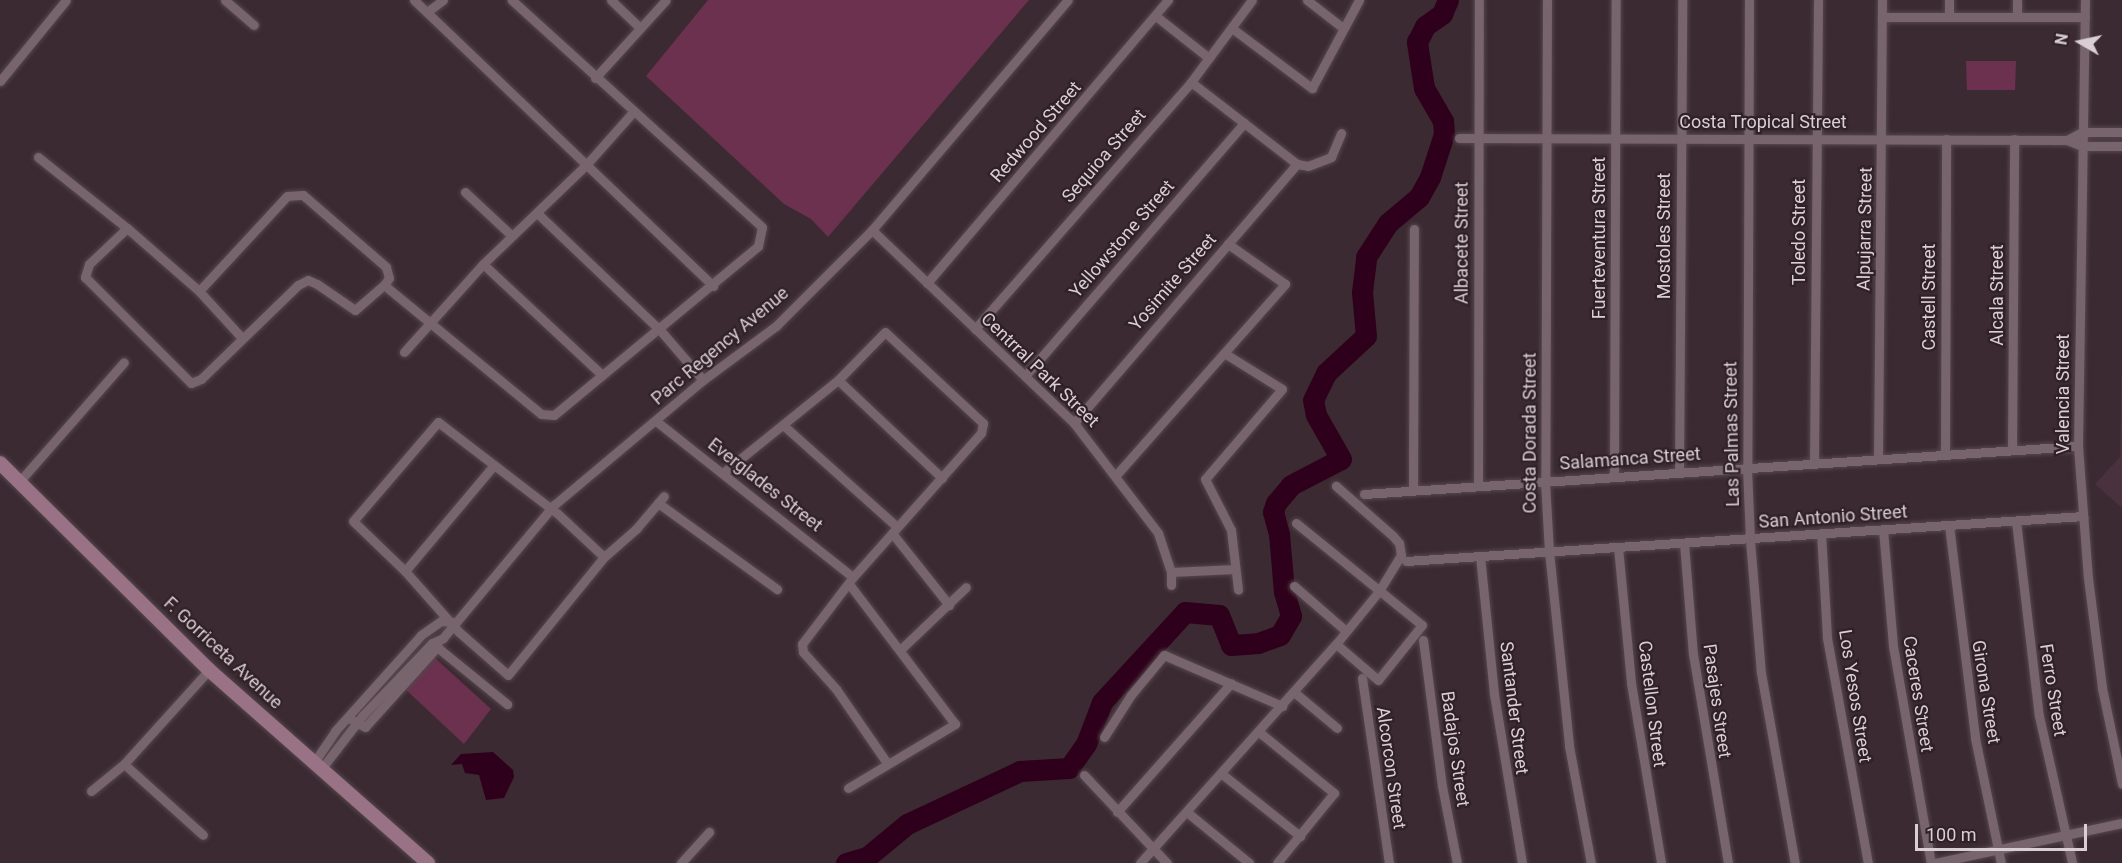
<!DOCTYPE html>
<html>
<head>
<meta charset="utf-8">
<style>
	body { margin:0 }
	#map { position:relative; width:2122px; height:863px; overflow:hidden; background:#3b2a31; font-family:Roboto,sans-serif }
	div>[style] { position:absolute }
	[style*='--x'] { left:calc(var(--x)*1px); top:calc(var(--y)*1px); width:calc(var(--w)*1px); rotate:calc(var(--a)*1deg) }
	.built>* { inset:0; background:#49323d }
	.green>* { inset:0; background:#6b314f }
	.water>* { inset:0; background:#2f001b }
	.river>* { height:21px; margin:-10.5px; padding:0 10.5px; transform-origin:10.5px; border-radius:10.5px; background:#2f001b }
	.roads { filter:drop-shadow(0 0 2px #55474d) drop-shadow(0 0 2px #55474d) }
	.street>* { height:9px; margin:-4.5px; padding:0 4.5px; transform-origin:4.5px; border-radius:4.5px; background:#77646c }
	.secondary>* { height:14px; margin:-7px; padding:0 7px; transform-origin:7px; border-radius:7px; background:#9a7285 }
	span { translate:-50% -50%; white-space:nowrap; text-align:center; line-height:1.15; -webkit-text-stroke:4.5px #302028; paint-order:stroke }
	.street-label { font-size:18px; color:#d9ced3 }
	.north { position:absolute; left:2050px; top:12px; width:60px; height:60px; -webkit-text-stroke:4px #302028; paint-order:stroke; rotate:279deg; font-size:16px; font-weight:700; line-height:24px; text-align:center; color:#d9ced3 }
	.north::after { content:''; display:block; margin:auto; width:21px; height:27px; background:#d9ced3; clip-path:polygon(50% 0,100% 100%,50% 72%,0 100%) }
	.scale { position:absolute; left:1915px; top:824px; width:172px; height:27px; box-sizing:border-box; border:3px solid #d9ced3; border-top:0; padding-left:8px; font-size:18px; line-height:21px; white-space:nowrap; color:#d9ced3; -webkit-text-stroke:4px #302028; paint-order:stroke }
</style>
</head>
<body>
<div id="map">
	<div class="built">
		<i style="clip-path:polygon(2122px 349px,2122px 508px,2095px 484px,2120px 457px)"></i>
	</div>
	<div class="green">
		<i style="clip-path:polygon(708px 0,1029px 0,828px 237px,811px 219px,784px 204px,646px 76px)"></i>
		<i style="clip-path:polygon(1966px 61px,2016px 61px,2015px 90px,1967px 90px)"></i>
		<i style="clip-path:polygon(434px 657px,491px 709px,464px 744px,404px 688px)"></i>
	</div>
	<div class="water">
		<i style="clip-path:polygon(493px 752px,513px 770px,514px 777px,504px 798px,486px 800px,479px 775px,465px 773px,462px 764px,451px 765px,461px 754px)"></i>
	</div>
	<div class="river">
		<i style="--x:846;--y:863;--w:22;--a:-16"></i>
		<i style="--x:867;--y:857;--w:52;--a:-39.5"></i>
		<i style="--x:907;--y:824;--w:125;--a:-25.1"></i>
		<i style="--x:1020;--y:771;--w:49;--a:-3.5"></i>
		<i style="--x:1069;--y:768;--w:29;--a:-55"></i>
		<i style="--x:1086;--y:744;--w:45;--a:-69.1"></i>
		<i style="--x:1102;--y:702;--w:122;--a:-47.3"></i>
		<i style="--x:1185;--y:612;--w:34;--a:5"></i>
		<i style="--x:1219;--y:615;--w:32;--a:68"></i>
		<i style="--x:1231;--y:645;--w:27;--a:-4"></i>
		<i style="--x:1258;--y:643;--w:23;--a:-20"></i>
		<i style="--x:1280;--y:635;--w:22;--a:-60"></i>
		<i style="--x:1291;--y:616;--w:25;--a:-106"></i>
		<i style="--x:1284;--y:592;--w:58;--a:-94.9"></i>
		<i style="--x:1279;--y:534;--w:23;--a:-105"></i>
		<i style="--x:1273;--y:512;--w:9;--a:-72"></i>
		<i style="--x:1276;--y:503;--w:23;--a:-50"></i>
		<i style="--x:1291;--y:485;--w:56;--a:-27.5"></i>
		<i style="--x:1341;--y:459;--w:51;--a:-119.6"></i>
		<i style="--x:1316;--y:415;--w:15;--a:-101"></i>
		<i style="--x:1313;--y:400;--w:30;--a:-64"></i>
		<i style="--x:1326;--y:373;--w:54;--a:-42.8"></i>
		<i style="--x:1366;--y:336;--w:44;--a:-95.2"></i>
		<i style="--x:1362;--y:292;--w:35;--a:-83"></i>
		<i style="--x:1366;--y:257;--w:40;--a:-57.1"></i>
		<i style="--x:1388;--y:223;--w:40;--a:-40"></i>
		<i style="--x:1419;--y:197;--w:23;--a:-61"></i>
		<i style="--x:1430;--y:177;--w:45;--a:-72"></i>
		<i style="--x:1444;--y:134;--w:13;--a:-94"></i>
		<i style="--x:1443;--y:121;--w:38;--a:-120"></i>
		<i style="--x:1424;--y:88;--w:47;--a:-98.7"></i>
		<i style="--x:1417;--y:42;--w:18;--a:-63"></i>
		<i style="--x:1425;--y:26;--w:21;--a:-35"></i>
		<i style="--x:1442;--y:14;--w:15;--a:-67"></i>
	</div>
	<div class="roads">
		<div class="street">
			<i style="--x:225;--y:0;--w:38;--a:41"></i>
			<i style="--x:414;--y:0;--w:414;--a:43.7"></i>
			<i style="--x:611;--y:0;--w:40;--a:44"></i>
			<i style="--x:1307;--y:0;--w:46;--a:37.9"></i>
			<i style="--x:1547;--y:0;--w:482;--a:90.2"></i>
			<i style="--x:1545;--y:482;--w:69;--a:86.7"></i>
			<i style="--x:1549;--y:551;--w:196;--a:84.1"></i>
			<i style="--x:1569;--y:746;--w:119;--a:79.4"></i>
			<i style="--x:1749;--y:0;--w:468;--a:90.2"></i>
			<i style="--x:1747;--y:468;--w:72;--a:87.6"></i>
			<i style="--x:1750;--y:540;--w:133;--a:85.3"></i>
			<i style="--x:1761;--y:673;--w:193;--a:79.9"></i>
			<i style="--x:1949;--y:0;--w:17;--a:90"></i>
			<i style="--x:2085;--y:0;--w:446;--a:90.9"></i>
			<i style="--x:2078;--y:446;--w:132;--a:85.7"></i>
			<i style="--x:2088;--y:578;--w:111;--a:82.7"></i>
			<i style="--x:2102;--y:688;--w:98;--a:78.2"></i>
			<i style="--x:427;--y:12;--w:20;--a:-37"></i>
			<i style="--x:1157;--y:17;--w:66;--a:38.3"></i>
			<i style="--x:1882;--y:17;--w:203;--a:0"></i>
			<i style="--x:2017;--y:17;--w:17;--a:-90"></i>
			<i style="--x:1233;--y:29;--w:99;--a:36.8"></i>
			<i style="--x:1312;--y:88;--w:100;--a:-61.9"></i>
			<i style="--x:595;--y:78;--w:105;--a:-47.7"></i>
			<i style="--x:0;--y:81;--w:104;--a:-50.8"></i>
			<i style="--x:1191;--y:82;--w:134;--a:37.7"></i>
			<i style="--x:1297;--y:164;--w:11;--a:10"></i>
			<i style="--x:1308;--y:166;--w:25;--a:-21"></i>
			<i style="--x:1331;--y:157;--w:26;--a:-67"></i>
			<i style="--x:1459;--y:138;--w:608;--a:0.19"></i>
			<i style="--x:2067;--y:140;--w:16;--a:22"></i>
			<i style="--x:2082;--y:146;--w:40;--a:0"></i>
			<i style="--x:2067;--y:140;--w:17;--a:-28"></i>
			<i style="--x:2082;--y:132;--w:40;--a:0"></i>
			<i style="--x:38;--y:157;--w:114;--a:38.6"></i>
			<i style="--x:127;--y:228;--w:96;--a:41.2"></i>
			<i style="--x:199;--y:291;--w:129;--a:-47.2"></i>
			<i style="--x:287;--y:196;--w:16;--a:-4"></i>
			<i style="--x:303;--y:195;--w:110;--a:40.9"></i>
			<i style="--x:386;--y:267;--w:11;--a:75"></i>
			<i style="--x:389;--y:278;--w:9;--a:126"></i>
			<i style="--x:384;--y:285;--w:203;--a:39.4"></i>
			<i style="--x:541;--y:414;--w:13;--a:4"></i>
			<i style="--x:554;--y:415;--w:265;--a:-39.6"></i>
			<i style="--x:758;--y:246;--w:19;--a:-78"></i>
			<i style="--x:762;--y:227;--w:338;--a:-137.8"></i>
			<i style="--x:465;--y:192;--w:63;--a:43.1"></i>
			<i style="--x:537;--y:213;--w:170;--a:43.6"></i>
			<i style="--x:660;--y:330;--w:66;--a:49.3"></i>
			<i style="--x:127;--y:228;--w:52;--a:136.5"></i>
			<i style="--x:89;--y:264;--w:14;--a:107"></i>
			<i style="--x:85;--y:277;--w:150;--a:45"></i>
			<i style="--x:191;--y:383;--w:11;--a:-22"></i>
			<i style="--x:201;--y:379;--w:135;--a:-44.1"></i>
			<i style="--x:298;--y:285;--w:11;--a:-27"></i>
			<i style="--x:308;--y:280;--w:10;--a:24"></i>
			<i style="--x:317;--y:284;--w:46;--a:34.4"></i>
			<i style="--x:355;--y:310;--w:38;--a:-41"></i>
			<i style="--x:872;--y:230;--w:279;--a:43.7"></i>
			<i style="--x:1074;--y:423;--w:138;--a:52.6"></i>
			<i style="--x:1158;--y:533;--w:41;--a:71.6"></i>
			<i style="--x:1171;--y:572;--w:13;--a:90"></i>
			<i style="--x:483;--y:264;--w:163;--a:43"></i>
			<i style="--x:927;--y:283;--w:372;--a:-49.6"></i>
			<i style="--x:199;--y:291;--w:64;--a:47.5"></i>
			<i style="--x:975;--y:329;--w:328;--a:-48.8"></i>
			<i style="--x:1191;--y:82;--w:102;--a:-53.4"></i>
			<i style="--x:404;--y:352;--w:118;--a:-48.1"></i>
			<i style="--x:483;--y:264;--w:143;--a:-43.9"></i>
			<i style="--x:586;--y:165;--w:72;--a:-48.4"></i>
			<i style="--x:1224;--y:353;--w:68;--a:31.8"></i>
			<i style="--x:1282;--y:389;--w:118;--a:130.5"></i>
			<i style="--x:1205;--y:479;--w:57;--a:63"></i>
			<i style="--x:1231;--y:530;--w:60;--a:83.3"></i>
			<i style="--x:1025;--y:376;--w:335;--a:-49.1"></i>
			<i style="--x:838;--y:380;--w:143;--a:43.3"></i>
			<i style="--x:656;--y:421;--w:251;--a:38.4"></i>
			<i style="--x:1074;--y:423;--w:342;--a:-49.3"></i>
			<i style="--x:783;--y:425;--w:153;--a:41.8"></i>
			<i style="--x:2012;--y:450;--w:311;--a:-89.6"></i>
			<i style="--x:1945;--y:455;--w:316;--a:-89.8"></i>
			<i style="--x:1878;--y:459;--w:459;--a:-89.5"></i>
			<i style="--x:1814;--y:464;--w:464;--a:-89.5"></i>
			<i style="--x:724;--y:472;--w:146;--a:-38.9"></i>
			<i style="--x:838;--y:380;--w:67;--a:-45.6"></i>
			<i style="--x:885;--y:332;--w:134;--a:42.9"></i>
			<i style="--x:983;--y:423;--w:10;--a:101"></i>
			<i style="--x:981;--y:433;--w:193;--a:131.6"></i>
			<i style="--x:853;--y:577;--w:84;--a:127.3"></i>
			<i style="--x:802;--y:644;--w:8;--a:83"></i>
			<i style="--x:803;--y:652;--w:50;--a:48.3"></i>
			<i style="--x:836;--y:689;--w:90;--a:55.4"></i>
			<i style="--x:1679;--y:473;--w:473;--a:-89.6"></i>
			<i style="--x:1117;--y:474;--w:254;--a:-48.5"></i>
			<i style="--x:1285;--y:284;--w:70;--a:-144.9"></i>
			<i style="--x:1614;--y:477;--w:477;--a:-89.8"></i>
			<i style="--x:19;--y:482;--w:159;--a:-48.8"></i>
			<i style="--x:1478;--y:486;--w:486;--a:-89.9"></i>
			<i style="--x:1413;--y:491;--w:262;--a:-89.8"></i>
			<i style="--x:1364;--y:494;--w:716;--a:-3.85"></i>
			<i style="--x:658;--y:503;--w:147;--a:35.9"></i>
			<i style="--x:2016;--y:521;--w:196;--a:83.3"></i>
			<i style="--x:2039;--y:716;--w:151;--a:77.3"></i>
			<i style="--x:1296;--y:523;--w:162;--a:39"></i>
			<i style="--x:1422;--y:625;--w:70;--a:128.7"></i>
			<i style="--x:1378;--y:680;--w:55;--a:-139.4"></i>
			<i style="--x:1949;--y:525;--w:215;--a:83"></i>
			<i style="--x:1975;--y:738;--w:128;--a:78.3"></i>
			<i style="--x:1883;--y:529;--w:117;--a:85.1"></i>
			<i style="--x:1893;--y:646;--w:220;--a:80.1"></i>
			<i style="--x:892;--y:533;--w:92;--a:51.6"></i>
			<i style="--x:1821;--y:533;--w:105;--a:86.7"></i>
			<i style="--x:1827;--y:638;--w:229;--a:79.7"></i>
			<i style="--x:1684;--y:543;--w:111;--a:85.4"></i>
			<i style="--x:1693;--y:654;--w:212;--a:80.5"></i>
			<i style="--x:1618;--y:547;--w:137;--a:84.5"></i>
			<i style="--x:1631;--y:683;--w:182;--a:80.5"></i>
			<i style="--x:1480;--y:556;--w:139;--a:84.2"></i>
			<i style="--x:1494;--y:694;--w:171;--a:80.6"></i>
			<i style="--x:604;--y:557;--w:63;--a:-136.9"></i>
			<i style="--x:558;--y:514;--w:151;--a:-142.5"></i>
			<i style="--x:438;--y:422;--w:130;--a:130.6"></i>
			<i style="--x:353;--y:521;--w:72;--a:43.9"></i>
			<i style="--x:405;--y:571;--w:81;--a:48.5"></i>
			<i style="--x:459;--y:632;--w:65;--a:41.3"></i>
			<i style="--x:508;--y:675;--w:152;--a:-50.9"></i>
			<i style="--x:604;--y:557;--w:43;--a:-41.2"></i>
			<i style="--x:636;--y:529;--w:43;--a:-49.7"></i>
			<i style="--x:1406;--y:561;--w:679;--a:-3.8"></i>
			<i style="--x:405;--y:571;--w:138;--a:-50"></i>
			<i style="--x:1171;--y:572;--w:64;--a:-2.7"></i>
			<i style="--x:1294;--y:586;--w:69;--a:40.9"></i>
			<i style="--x:1423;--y:640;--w:147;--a:82.6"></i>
			<i style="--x:1442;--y:786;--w:78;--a:79"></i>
			<i style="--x:432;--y:643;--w:97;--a:39.1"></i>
			<i style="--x:900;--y:650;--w:91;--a:-43.7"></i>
			<i style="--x:1362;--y:678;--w:187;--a:81.7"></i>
			<i style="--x:1294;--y:692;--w:56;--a:39.9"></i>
			<i style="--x:352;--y:720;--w:15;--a:28"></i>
			<i style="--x:365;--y:727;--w:109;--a:-48"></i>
			<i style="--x:1259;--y:732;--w:97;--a:39.1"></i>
			<i style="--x:1334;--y:793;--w:90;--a:129.2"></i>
			<i style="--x:1104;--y:737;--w:50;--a:-57.3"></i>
			<i style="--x:1131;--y:695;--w:52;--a:-50.5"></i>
			<i style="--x:1164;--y:655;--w:129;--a:23.4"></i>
			<i style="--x:315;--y:761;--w:36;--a:-56"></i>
			<i style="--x:335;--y:731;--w:129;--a:-48.1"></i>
			<i style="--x:421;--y:635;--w:24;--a:-35"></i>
			<i style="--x:441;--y:621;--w:12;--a:5"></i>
			<i style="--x:124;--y:764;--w:106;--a:41.9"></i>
			<i style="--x:322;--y:768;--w:66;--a:-52.4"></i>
			<i style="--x:362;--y:716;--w:101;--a:-46.2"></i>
			<i style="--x:432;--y:643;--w:12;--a:-24"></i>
			<i style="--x:443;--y:638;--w:173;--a:-50.2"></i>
			<i style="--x:554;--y:505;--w:194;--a:-40"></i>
			<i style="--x:703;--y:380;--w:91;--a:-36.5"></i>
			<i style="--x:776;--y:326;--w:136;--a:-45"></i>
			<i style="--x:872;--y:230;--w:302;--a:-49.6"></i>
			<i style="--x:1222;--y:774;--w:100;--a:38.5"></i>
			<i style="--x:1084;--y:775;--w:121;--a:46.7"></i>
			<i style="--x:848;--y:788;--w:125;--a:-30.9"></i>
			<i style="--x:955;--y:724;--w:176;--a:-127.1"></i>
			<i style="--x:91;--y:791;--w:43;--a:-39.3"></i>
			<i style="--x:124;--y:764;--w:127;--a:-47.9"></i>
			<i style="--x:1117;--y:812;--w:172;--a:-48.5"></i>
			<i style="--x:1188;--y:813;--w:79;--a:39.3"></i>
			<i style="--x:681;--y:863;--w:42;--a:-47.9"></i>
			<i style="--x:1140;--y:863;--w:294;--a:-48.2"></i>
			<i style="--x:1336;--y:644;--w:68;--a:-50.9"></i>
			<i style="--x:1379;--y:591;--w:42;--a:-58.6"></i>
			<i style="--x:1401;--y:555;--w:12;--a:-99"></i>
			<i style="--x:1399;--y:543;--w:9;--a:-131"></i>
			<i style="--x:1393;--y:536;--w:76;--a:-138.7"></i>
			<i style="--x:1935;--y:863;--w:191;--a:-12.1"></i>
		</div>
		<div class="secondary">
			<i style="--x:0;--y:463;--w:294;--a:44.7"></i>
			<i style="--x:209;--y:670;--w:292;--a:41.4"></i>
		</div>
	</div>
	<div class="street-label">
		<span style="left:1763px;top:122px">Costa Tropical Street</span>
		<span style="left:1036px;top:132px;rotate:-49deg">Redwood Street</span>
		<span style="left:1104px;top:156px;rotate:-49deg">Sequioa Street</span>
		<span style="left:1865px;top:229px;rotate:-89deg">Alpujarra Street</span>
		<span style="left:1799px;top:232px;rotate:-90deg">Toledo Street</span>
		<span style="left:1664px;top:236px;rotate:-90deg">Mostoles Street</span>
		<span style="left:1599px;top:238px;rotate:-90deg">Fuerteventura Street</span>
		<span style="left:1122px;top:239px;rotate:-49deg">Yellowstone Street</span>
		<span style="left:1462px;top:243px;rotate:-90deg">Albacete Street</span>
		<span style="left:1173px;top:282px;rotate:-49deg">Yosimite Street</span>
		<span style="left:1997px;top:295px;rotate:-90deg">Alcala Street</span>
		<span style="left:1929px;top:297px;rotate:-90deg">Castell Street</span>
		<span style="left:720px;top:346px;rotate:-40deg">Parc Regency Avenue</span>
		<span style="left:1040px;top:370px;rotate:44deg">Centrral Park Street</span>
		<span style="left:2063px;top:394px;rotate:-90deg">Valencia Street</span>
		<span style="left:1530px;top:433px;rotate:-90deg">Costa Dorada Street</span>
		<span style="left:1732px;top:434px;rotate:-91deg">Las Palmas Street</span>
		<span style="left:1630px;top:459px;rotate:-4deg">Salamanca Street</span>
		<span style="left:765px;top:485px;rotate:38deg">Everglades Street</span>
		<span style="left:1833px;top:517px;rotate:-4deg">San Antonio Street</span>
		<span style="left:223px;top:653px;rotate:43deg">F. Gorriceta Avenue</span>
		<span style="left:2053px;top:690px;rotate:81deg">Ferro Street</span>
		<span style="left:1986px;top:692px;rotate:81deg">Girona Street</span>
		<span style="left:1918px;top:694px;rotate:81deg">Caceres Street</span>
		<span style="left:1855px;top:696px;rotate:81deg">Los Yesos Street</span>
		<span style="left:1717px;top:701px;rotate:82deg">Pasajes Street</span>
		<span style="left:1652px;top:704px;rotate:83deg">Castellon Street</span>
		<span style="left:1514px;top:708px;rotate:83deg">Santander Street</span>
		<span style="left:1455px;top:749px;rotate:82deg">Badajos Street</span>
		<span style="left:1391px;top:768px;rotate:82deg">Alcorcon Street</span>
	</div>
	<div class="north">N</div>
	<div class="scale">100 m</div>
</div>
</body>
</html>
